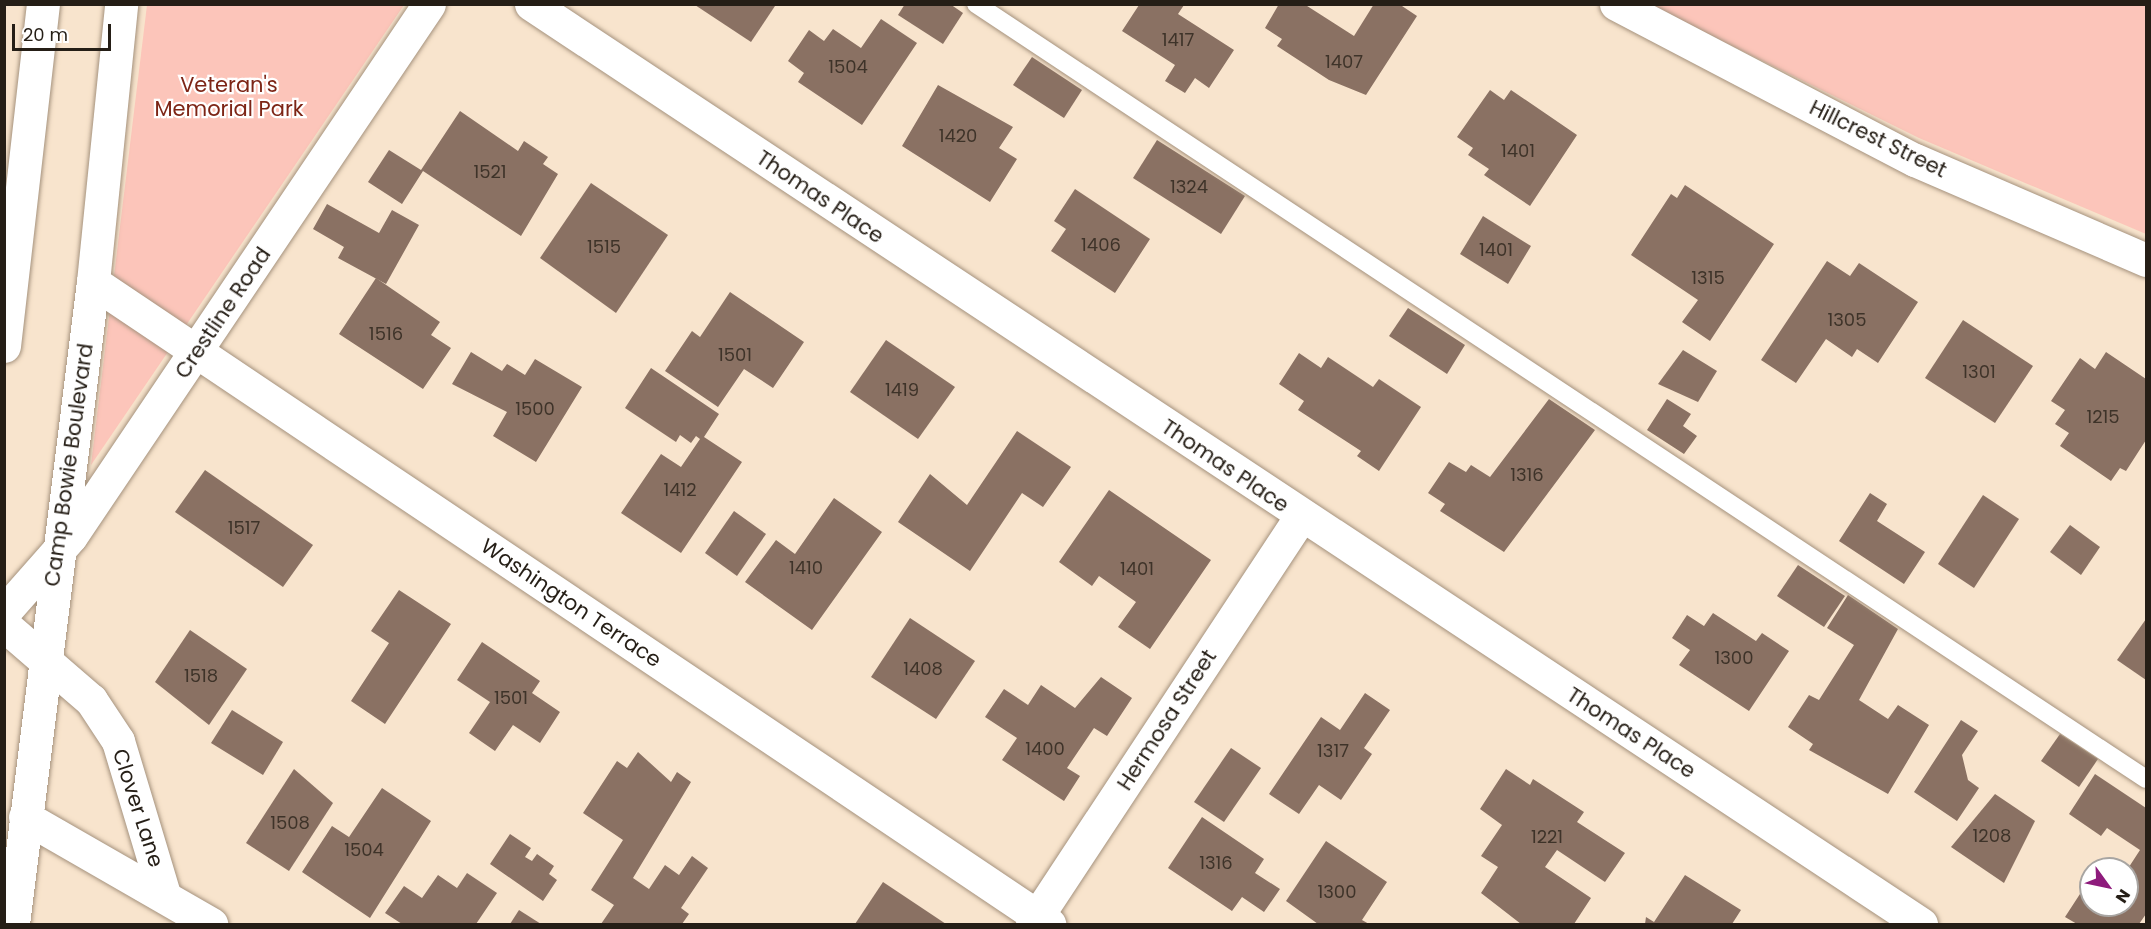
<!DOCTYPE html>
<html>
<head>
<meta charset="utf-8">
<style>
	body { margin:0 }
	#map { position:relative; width:2151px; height:929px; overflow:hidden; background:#f8e4cd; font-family:Poppins,sans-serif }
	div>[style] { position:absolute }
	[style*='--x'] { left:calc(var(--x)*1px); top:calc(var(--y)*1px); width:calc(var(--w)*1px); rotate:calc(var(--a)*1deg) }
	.green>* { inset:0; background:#fcc5ba }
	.building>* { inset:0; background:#8a7163 }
	.roads { filter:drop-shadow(0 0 2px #a5927d) drop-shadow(0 0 2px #a5927d) }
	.lane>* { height:18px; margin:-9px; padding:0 9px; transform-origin:9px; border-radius:9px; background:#fff }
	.street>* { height:33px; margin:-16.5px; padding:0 16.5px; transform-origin:16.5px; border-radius:16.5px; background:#fff }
	.secondary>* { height:33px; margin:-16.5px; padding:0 16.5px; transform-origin:16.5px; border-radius:16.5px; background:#fff }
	span { translate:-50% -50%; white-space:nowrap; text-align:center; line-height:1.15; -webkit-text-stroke:4.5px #fff; paint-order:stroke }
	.number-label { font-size:18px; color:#3e3329 }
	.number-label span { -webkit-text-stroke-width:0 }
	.park-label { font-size:21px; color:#7d2516 }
	.street-label { font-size:21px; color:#251e16 }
	.frame { position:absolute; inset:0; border:6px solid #251e16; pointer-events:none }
	.north { position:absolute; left:2079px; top:857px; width:60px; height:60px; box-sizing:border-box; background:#fff; border:2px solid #a8a5a2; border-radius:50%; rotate:123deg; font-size:16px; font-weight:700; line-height:24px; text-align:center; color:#251e16 }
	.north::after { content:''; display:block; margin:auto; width:21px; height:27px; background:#8e1b7c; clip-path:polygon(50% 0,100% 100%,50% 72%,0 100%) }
	.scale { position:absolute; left:12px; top:24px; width:99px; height:27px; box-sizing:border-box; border:3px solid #251e16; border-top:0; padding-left:8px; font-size:18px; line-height:21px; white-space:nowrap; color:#251e16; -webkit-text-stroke:4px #fff; paint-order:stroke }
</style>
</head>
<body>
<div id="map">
	<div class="green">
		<i style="clip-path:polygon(147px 5px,404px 5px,91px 465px)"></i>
		<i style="clip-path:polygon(1649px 5px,2146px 5px,2146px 234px,1919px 138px)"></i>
	</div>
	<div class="building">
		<i style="clip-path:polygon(905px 4px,950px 4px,963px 13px,943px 44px,898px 15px)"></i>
		<i style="clip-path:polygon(1279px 4px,1304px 4px,1354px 36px,1374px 4px,1399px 4px,1417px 16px,1366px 95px,1329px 80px,1277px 46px,1282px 39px,1265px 28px)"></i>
		<i style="clip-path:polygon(695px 5px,772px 5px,775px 6px,751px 42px)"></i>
		<i style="clip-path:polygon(1139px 5px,1184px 5px,1178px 14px,1234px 50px,1209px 88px,1195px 78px,1185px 93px,1165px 81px,1175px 65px,1122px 31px)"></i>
		<i style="clip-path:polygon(881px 19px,917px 43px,862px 125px,798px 82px,804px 73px,788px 61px,809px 30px,824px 41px,833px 29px,861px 48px)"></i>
		<i style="clip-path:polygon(1032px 57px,1082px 90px,1064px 118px,1013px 85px)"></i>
		<i style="clip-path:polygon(938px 85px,1013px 127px,999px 148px,1017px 159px,990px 202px,902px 146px)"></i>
		<i style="clip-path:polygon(1490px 90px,1504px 100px,1511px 90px,1577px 135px,1530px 206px,1484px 175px,1489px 169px,1468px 155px,1473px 148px,1457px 137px)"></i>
		<i style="clip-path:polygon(460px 111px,518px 151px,524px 141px,548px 157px,543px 164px,558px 174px,521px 236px,423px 171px,402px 204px,368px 182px,389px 150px,421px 170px)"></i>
		<i style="clip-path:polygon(1157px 140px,1245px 196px,1221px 234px,1133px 178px)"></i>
		<i style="clip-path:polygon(591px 183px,668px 235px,616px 313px,540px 258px)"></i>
		<i style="clip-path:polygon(1685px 185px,1774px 244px,1710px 341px,1682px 322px,1698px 300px,1631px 255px,1671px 194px,1677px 198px)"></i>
		<i style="clip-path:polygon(1075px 189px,1150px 239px,1115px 293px,1051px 251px,1066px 229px,1054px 221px)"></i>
		<i style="clip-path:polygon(327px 204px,379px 233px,392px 210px,419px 225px,386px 284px,338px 258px,344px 247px,313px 229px)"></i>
		<i style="clip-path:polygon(1483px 216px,1531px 246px,1508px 284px,1460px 254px)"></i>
		<i style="clip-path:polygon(1827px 261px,1850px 276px,1859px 263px,1918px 302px,1878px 363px,1857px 349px,1852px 357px,1826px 339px,1796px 383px,1761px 360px)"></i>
		<i style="clip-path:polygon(376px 278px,440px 322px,431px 335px,451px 348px,423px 389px,339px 334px)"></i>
		<i style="clip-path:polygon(730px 292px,804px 342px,773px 388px,744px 369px,718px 407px,665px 371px,692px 331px,700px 337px)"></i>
		<i style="clip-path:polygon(1408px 308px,1465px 345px,1447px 374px,1389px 336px)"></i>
		<i style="clip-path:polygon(1963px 320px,2033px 366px,1995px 423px,1925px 378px)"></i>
		<i style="clip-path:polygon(886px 340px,955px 387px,918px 439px,850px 392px)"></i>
		<i style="clip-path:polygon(1683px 350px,1717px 371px,1698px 402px,1658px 384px)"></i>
		<i style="clip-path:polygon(471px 352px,502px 371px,507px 364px,525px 375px,535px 359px,582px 387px,536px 462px,493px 436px,507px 412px,452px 384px)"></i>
		<i style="clip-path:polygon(2106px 352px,2146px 379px,2146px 440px,2126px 471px,2120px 468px,2111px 481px,2060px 446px,2069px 433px,2055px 424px,2065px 410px,2051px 401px,2080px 358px,2095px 369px)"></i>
		<i style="clip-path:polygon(1299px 353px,1321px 368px,1328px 357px,1373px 387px,1379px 379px,1421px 407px,1379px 471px,1357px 456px,1361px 451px,1298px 410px,1304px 401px,1279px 384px)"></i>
		<i style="clip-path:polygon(651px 368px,719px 414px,704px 437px,742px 462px,681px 553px,621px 513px,661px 454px,681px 467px,700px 439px,696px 436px,691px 443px,680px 435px,676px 442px,625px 408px)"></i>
		<i style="clip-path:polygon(1549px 399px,1595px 430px,1504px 552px,1440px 511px,1445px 504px,1428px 493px,1449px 462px,1466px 472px,1471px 465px,1490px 477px)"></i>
		<i style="clip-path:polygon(1667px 399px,1691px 414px,1683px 426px,1697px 436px,1684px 454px,1647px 430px)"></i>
		<i style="clip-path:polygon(1017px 431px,1071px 467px,1043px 507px,1022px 493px,970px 571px,898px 522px,930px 474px,967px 505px)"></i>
		<i style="clip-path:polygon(205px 470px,313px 545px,283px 587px,175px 512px)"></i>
		<i style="clip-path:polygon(1109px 490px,1211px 560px,1150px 649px,1118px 627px,1136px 602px,1099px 576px,1092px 586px,1059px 562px)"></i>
		<i style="clip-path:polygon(1870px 493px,1887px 504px,1877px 521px,1925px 552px,1904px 584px,1839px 541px)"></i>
		<i style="clip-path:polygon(1983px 495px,2019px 519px,1974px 588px,1938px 564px)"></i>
		<i style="clip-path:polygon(834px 498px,882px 532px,812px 630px,745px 582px,776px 540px,795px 554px)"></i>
		<i style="clip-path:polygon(734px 511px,766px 534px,737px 576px,705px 553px)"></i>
		<i style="clip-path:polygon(2070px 525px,2100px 547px,2081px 575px,2050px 552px)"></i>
		<i style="clip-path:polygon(1798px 565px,1845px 596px,1824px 627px,1777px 596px)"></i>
		<i style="clip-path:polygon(399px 590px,451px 624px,385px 724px,351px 701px,389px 643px,371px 631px)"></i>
		<i style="clip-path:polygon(1848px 595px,1898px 629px,1859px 700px,1888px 719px,1898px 705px,1929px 725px,1888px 794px,1809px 750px,1813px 744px,1788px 727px,1809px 695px,1819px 700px,1854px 645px,1827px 628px)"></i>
		<i style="clip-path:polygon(1713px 613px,1756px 641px,1762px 633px,1789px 651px,1749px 711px,1679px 665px,1690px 650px,1672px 638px,1687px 615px,1704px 626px)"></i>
		<i style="clip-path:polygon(910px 618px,975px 661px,936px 719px,871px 677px)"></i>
		<i style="clip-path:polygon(2146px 619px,2146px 680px,2117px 660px)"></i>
		<i style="clip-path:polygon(190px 630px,247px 669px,209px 725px,155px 682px)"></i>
		<i style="clip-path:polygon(482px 642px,540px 681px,532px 693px,560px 712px,540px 743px,513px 725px,495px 751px,469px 733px,490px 702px,457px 680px)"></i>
		<i style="clip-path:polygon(1101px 677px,1132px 698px,1107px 736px,1094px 728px,1067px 768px,1080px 776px,1064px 801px,1002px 760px,1017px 738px,985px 717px,1004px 689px,1028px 705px,1041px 685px,1075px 708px)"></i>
		<i style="clip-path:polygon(1365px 693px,1390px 710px,1364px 748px,1372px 754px,1341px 800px,1319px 785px,1299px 814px,1269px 794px,1321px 717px,1340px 730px)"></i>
		<i style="clip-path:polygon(232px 710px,283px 742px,263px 775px,211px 743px)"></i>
		<i style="clip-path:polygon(1961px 720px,1978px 731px,1962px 755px,1968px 780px,1979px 788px,1957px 821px,1914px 792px)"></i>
		<i style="clip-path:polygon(2060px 734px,2098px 759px,2079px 787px,2041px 761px)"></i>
		<i style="clip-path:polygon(1231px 748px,1261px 768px,1224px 822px,1194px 802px)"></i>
		<i style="clip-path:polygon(638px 752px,671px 782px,677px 772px,691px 782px,633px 878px,649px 889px,665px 865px,679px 875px,692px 856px,708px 868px,681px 908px,689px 914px,682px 924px,601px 924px,614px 905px,591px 890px,623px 840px,583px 813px,617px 761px,627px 768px)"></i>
		<i style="clip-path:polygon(294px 769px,333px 803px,289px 871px,246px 843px)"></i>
		<i style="clip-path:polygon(1506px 769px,1530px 785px,1533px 779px,1584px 812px,1577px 822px,1625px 853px,1605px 882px,1557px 850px,1545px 867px,1591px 898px,1574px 924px,1521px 924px,1481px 893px,1498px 867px,1481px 856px,1502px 825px,1480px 809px)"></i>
		<i style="clip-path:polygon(2095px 774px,2146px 808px,2146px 914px,2139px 924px,2077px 924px,2065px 917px,2091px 877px,2091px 905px,2127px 905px,2127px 870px,2140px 850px,2107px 828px,2101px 836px,2069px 814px)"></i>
		<i style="clip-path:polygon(382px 788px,431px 821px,370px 918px,302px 872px,332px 826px,349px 837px)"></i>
		<i style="clip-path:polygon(1995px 794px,2035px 821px,2004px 883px,1951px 847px)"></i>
		<i style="clip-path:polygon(1202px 817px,1264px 859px,1255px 873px,1280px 889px,1264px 912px,1242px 897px,1232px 911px,1168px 868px)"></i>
		<i style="clip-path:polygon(510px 834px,531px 848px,525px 857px,532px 861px,537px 854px,554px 866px,549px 874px,557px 880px,543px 901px,490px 864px)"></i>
		<i style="clip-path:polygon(1326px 841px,1387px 882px,1362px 920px,1369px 924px,1318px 924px,1286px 901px)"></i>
		<i style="clip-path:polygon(467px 873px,497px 893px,476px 924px,402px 924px,385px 913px,404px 886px,422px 898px,438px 875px,457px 888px)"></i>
		<i style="clip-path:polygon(1685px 875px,1741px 910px,1732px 924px,1645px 924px,1646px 917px,1654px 922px)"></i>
		<i style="clip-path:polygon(883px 882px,946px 924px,855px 924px)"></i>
		<i style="clip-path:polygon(519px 910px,541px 924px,510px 924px)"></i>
	</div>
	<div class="roads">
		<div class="lane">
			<i style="--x:976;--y:4;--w:1403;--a:33.52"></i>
		</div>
		<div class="street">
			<i style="--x:531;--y:4;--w:1667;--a:33.5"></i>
			<i style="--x:1616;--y:4;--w:337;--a:27.6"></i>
			<i style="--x:1915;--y:160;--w:252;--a:23.4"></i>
			<i style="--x:93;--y:282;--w:1152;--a:33.88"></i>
			<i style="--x:4;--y:625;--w:115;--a:40.8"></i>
			<i style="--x:91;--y:700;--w:49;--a:56.6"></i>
			<i style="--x:118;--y:741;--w:160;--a:73.3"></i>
			<i style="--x:25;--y:817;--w:215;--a:29.9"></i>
			<i style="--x:1032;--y:924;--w:489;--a:-56.6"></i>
		</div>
		<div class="secondary">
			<i style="--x:4;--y:346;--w:344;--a:-83.5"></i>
			<i style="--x:4;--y:612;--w:101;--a:-48.6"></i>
			<i style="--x:71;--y:536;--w:641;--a:-56.06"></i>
			<i style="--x:13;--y:924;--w:647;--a:-82.9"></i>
			<i style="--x:93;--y:282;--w:279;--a:-84.2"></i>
		</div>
	</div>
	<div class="number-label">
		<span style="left:1178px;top:40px">1417</span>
		<span style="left:1344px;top:62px">1407</span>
		<span style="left:848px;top:67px">1504</span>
		<span style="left:958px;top:136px">1420</span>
		<span style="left:1518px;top:151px">1401</span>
		<span style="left:490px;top:172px">1521</span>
		<span style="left:1189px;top:187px">1324</span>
		<span style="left:1101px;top:245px">1406</span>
		<span style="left:604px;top:247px">1515</span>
		<span style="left:1496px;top:250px">1401</span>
		<span style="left:1708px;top:278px">1315</span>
		<span style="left:1847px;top:320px">1305</span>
		<span style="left:386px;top:334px">1516</span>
		<span style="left:735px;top:355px">1501</span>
		<span style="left:1979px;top:372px">1301</span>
		<span style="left:902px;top:390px">1419</span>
		<span style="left:535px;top:409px">1500</span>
		<span style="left:2103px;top:417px">1215</span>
		<span style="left:1527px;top:475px">1316</span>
		<span style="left:680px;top:490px">1412</span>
		<span style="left:244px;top:528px">1517</span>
		<span style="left:806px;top:568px">1410</span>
		<span style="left:1137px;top:569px">1401</span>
		<span style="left:1734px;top:658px">1300</span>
		<span style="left:923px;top:669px">1408</span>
		<span style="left:201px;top:676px">1518</span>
		<span style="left:511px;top:698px">1501</span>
		<span style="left:1045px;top:749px">1400</span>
		<span style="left:1333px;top:751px">1317</span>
		<span style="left:290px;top:823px">1508</span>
		<span style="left:1992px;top:836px">1208</span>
		<span style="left:1547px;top:837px">1221</span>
		<span style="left:364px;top:850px">1504</span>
		<span style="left:1216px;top:863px">1316</span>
		<span style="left:1337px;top:892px">1300</span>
	</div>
	<div class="park-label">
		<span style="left:229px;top:97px">Veteran's<br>Memorial Park</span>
	</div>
	<div class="street-label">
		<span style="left:1878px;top:139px;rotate:26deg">Hillcrest Street</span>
		<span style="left:820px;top:197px;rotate:34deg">Thomas Place</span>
		<span style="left:223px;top:313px;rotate:-56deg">Crestline Road</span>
		<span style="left:69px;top:465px;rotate:-82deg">Camp Bowie Boulevard</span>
		<span style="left:1225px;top:466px;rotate:34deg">Thomas Place</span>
		<span style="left:571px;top:603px;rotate:34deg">Washington Terrace</span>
		<span style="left:1167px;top:720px;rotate:-57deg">Hermosa Street</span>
		<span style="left:1631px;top:733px;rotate:33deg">Thomas Place</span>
		<span style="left:138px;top:808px;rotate:72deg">Clover Lane</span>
	</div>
	<div class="frame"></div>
	<div class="north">N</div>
	<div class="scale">20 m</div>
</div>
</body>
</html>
